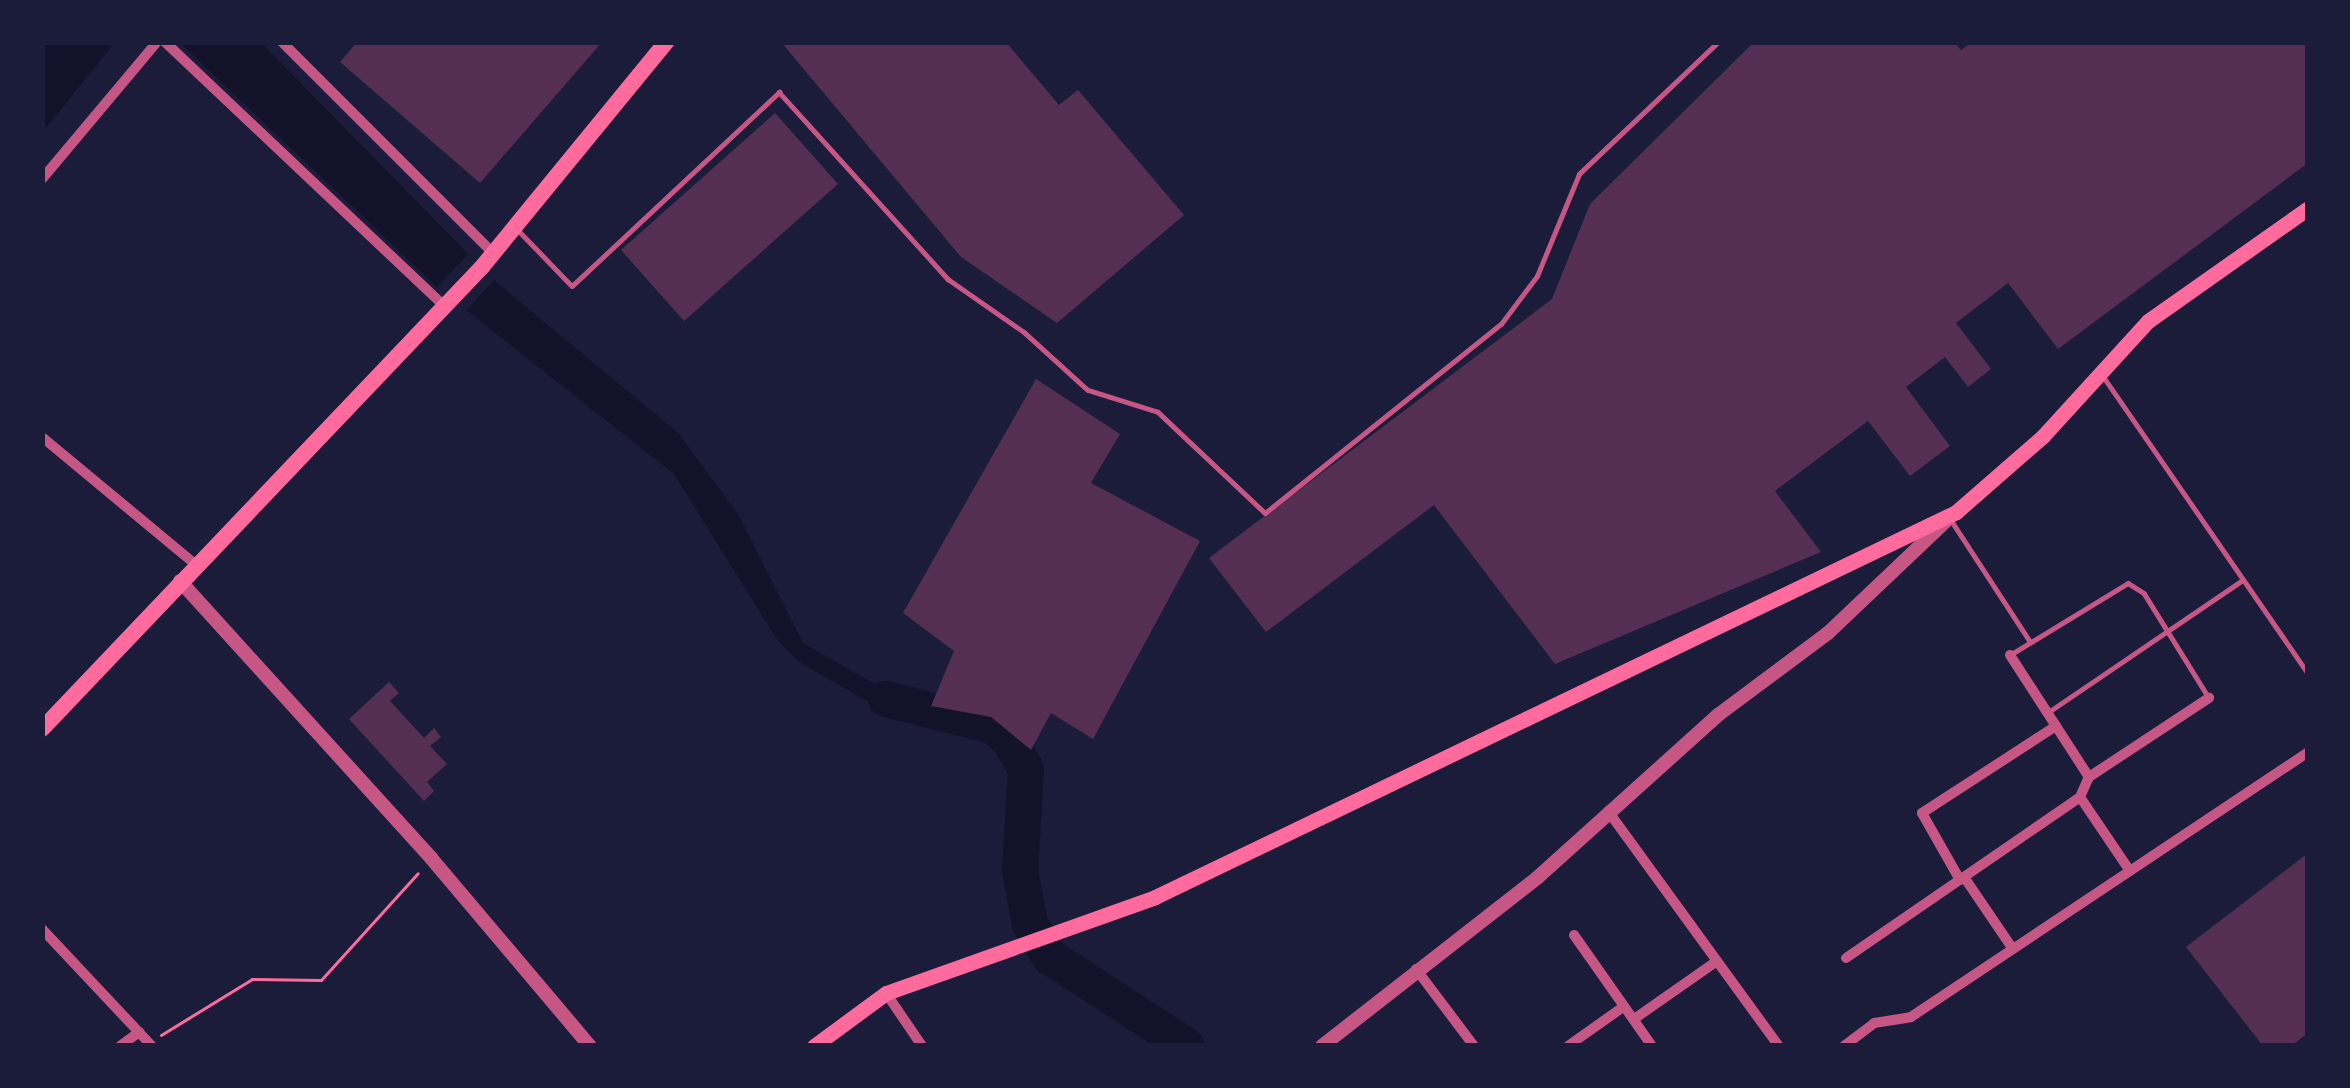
<!DOCTYPE html>
<html>
<head>
<meta charset="utf-8">
<style>
	body { margin:0 }
	#map { position:relative; width:2350px; height:1088px; overflow:hidden; background:#1b1b3a; font-family:Lato,sans-serif }
	div>[style] { position:absolute }
	[style*='--x'] { left:calc(var(--x)*1px); top:calc(var(--y)*1px); width:calc(var(--w)*1px); rotate:calc(var(--a)*1deg) }
	.water>* { inset:0; background:#12122b }
	.pier>* { inset:0; background:#1b1b3a }
	.river>* { height:36px; margin:-18px; padding:0 18px; transform-origin:18px; border-radius:18px; background:#12122b }
	.building>* { inset:0; background:#542f53 }
	.path>* { height:3px; margin:-1.5px; padding:0 1.5px; transform-origin:1.5px; border-radius:1.5px; background:#ff6b9d }
	.service>* { height:4.5px; margin:-2.25px; padding:0 2.25px; transform-origin:2.25px; border-radius:2.25px; background:#c65784 }
	.minor>* { height:10px; margin:-5px; padding:0 5px; transform-origin:5px; border-radius:5px; background:#c65784 }
	.tertiary>* { height:14px; margin:-7px; padding:0 7px; transform-origin:7px; border-radius:7px; background:#c65784 }
	.secondary>* { height:15px; margin:-7.5px; padding:0 7.5px; transform-origin:7.5px; border-radius:7.5px; background:#ff6b9d }
	.trunk>* { height:16px; margin:-8px; padding:0 8px; transform-origin:8px; border-radius:8px; background:#ff6b9d }
	.rail>* { height:6px; margin:-3px; padding:0 3px; transform-origin:3px; border-radius:3px; background:#a44b75 }
	span { translate:-50% -50%; white-space:nowrap; text-align:center; line-height:1.15; -webkit-text-stroke:9px #1b1b3a; paint-order:stroke }
	.frame { position:absolute; inset:0; border:45px solid #1b1b3a; pointer-events:none }
</style>
</head>
<body>
<div id="map">
	<div class="water">
		<i style="clip-path:polygon(42px 42px,115px 42px,42px 133px)"></i>
		<i style="clip-path:polygon(179px 42px,260px 42px,494px 280px,678px 433px,738px 514px,803px 643px,878px 686px,931px 699px,928px 717px,865px 700px,799px 662px,778px 641px,674px 474px,437px 287px)"></i>
	</div>
	<div class="pier">
		<i style="clip-path:polygon(468px 254px,494px 280px,466px 311px,437px 287px)"></i>
	</div>
	<div class="river">
		<i style="--x:886;--y:699;--w:109;--a:14.3"></i>
		<i style="--x:992;--y:726;--w:20;--a:37"></i>
		<i style="--x:1008;--y:738;--w:36;--a:60"></i>
		<i style="--x:1026;--y:769;--w:101;--a:93.4"></i>
		<i style="--x:1020;--y:870;--w:55;--a:79.5"></i>
		<i style="--x:1030;--y:924;--w:39;--a:59"></i>
		<i style="--x:1050;--y:957;--w:163;--a:33"></i>
	</div>
	<div class="building">
		<i style="clip-path:polygon(357px 42px,602px 42px,480px 183px,340px 62px)"></i>
		<i style="clip-path:polygon(781px 42px,1006px 42px,1059px 105px,1078px 90px,1184px 215px,1057px 323px,961px 257px)"></i>
		<i style="clip-path:polygon(1754px 42px,1954px 42px,1961px 50px,1972px 42px,2308px 42px,2308px 163px,2058px 349px,2008px 283px,1956px 323px,1991px 369px,1968px 387px,1945px 357px,1906px 387px,1950px 446px,1910px 476px,1868px 421px,1775px 491px,1821px 552px,1555px 664px,1434px 505px,1266px 632px,1209px 558px,1552px 299px,1590px 204px)"></i>
		<i style="clip-path:polygon(775px 113px,838px 184px,684px 321px,621px 250px)"></i>
		<i style="clip-path:polygon(1036px 379px,1120px 434px,1091px 483px,1200px 541px,1093px 739px,1051px 713px,1031px 750px,991px 717px,931px 706px,954px 651px,903px 613px)"></i>
		<i style="clip-path:polygon(389px 682px,399px 693px,390px 701px,424px 738px,434px 728px,441px 737px,430px 746px,447px 764px,427px 782px,434px 791px,424px 801px,349px 719px)"></i>
		<i style="clip-path:polygon(2308px 853px,2308px 1033px,2291px 1046px,2263px 1046px,2186px 947px)"></i>
	</div>
	<div class="path">
		<i style="--x:161;--y:1035;--w:107;--a:-31.6"></i>
		<i style="--x:252;--y:979;--w:69;--a:0.8"></i>
		<i style="--x:321;--y:980;--w:144;--a:-47.8"></i>
	</div>
	<div class="service">
		<i style="--x:519;--y:231;--w:76;--a:46.1"></i>
		<i style="--x:572;--y:286;--w:284;--a:-43.1"></i>
		<i style="--x:779;--y:92;--w:252;--a:47.9"></i>
		<i style="--x:948;--y:279;--w:93;--a:34.9"></i>
		<i style="--x:1024;--y:332;--w:86;--a:42.2"></i>
		<i style="--x:1088;--y:390;--w:73;--a:17.4"></i>
		<i style="--x:1158;--y:412;--w:147;--a:43.3"></i>
		<i style="--x:1265;--y:513;--w:302;--a:-38.7"></i>
		<i style="--x:1501;--y:324;--w:60;--a:-53.1"></i>
		<i style="--x:1537;--y:276;--w:110;--a:-67.6"></i>
		<i style="--x:1579;--y:174;--w:192;--a:-43.5"></i>
		<i style="--x:2103;--y:376;--w:361;--a:55.4"></i>
		<i style="--x:1951;--y:520;--w:145;--a:56.9"></i>
		<i style="--x:2010;--y:655;--w:138;--a:-31.4"></i>
		<i style="--x:2128;--y:583;--w:19;--a:32"></i>
		<i style="--x:2144;--y:593;--w:123;--a:58.2"></i>
		<i style="--x:2047;--y:713;--w:235;--a:-34.2"></i>
	</div>
	<div class="minor">
		<i style="--x:165;--y:42;--w:386;--a:43.4"></i>
		<i style="--x:282;--y:42;--w:300;--a:45"></i>
		<i style="--x:42;--y:179;--w:179;--a:-50"></i>
		<i style="--x:42;--y:437;--w:200;--a:39.7"></i>
		<i style="--x:2010;--y:655;--w:145;--a:57.1"></i>
		<i style="--x:2080;--y:797;--w:89;--a:56"></i>
		<i style="--x:1608;--y:811;--w:291;--a:54"></i>
		<i style="--x:1964;--y:877;--w:87;--a:55.8"></i>
		<i style="--x:1960;--y:880;--w:77;--a:-119.6"></i>
		<i style="--x:1922;--y:813;--w:160;--a:-33"></i>
		<i style="--x:42;--y:929;--w:161;--a:46.8"></i>
		<i style="--x:1574;--y:935;--w:136;--a:54.9"></i>
		<i style="--x:1846;--y:958;--w:284;--a:-34.5"></i>
		<i style="--x:2080;--y:797;--w:22;--a:-66"></i>
		<i style="--x:2089;--y:777;--w:144;--a:-33.4"></i>
		<i style="--x:1416;--y:969;--w:96;--a:53"></i>
		<i style="--x:886;--y:993;--w:64;--a:55.8"></i>
		<i style="--x:1634;--y:1019;--w:101;--a:-34.9"></i>
		<i style="--x:120;--y:1046;--w:24;--a:-36"></i>
		<i style="--x:1568;--y:1046;--w:67;--a:-35.3"></i>
		<i style="--x:1844;--y:1046;--w:38;--a:-37"></i>
		<i style="--x:1874;--y:1023;--w:37;--a:-9"></i>
		<i style="--x:1911;--y:1017;--w:477;--a:-33.7"></i>
	</div>
	<div class="tertiary">
		<i style="--x:180;--y:581;--w:374;--a:47.8"></i>
		<i style="--x:431;--y:858;--w:246;--a:49.8"></i>
		<i style="--x:1322;--y:1046;--w:273;--a:-38"></i>
		<i style="--x:1537;--y:878;--w:244;--a:-42"></i>
		<i style="--x:1718;--y:715;--w:137;--a:-36.7"></i>
		<i style="--x:1828;--y:633;--w:166;--a:-43.5"></i>
	</div>
	<div class="secondary">
		<i style="--x:814;--y:1046;--w:89;--a:-36.4"></i>
		<i style="--x:886;--y:993;--w:286;--a:-19.6"></i>
		<i style="--x:1155;--y:897;--w:889;--a:-25.67"></i>
		<i style="--x:1956;--y:512;--w:116;--a:-41.1"></i>
		<i style="--x:2043;--y:436;--w:156;--a:-47.6"></i>
		<i style="--x:2148;--y:321;--w:196;--a:-35.2"></i>
	</div>
	<div class="trunk">
		<i style="--x:42;--y:729;--w:638;--a:-46.4"></i>
		<i style="--x:482;--y:267;--w:291;--a:-50.7"></i>
	</div>
	<div class="rail">
		<i style="--x:2307;--y:1046;--w:1;--a:-45"></i>
	</div>
	<div class="frame"></div>
</div>
</body>
</html>
